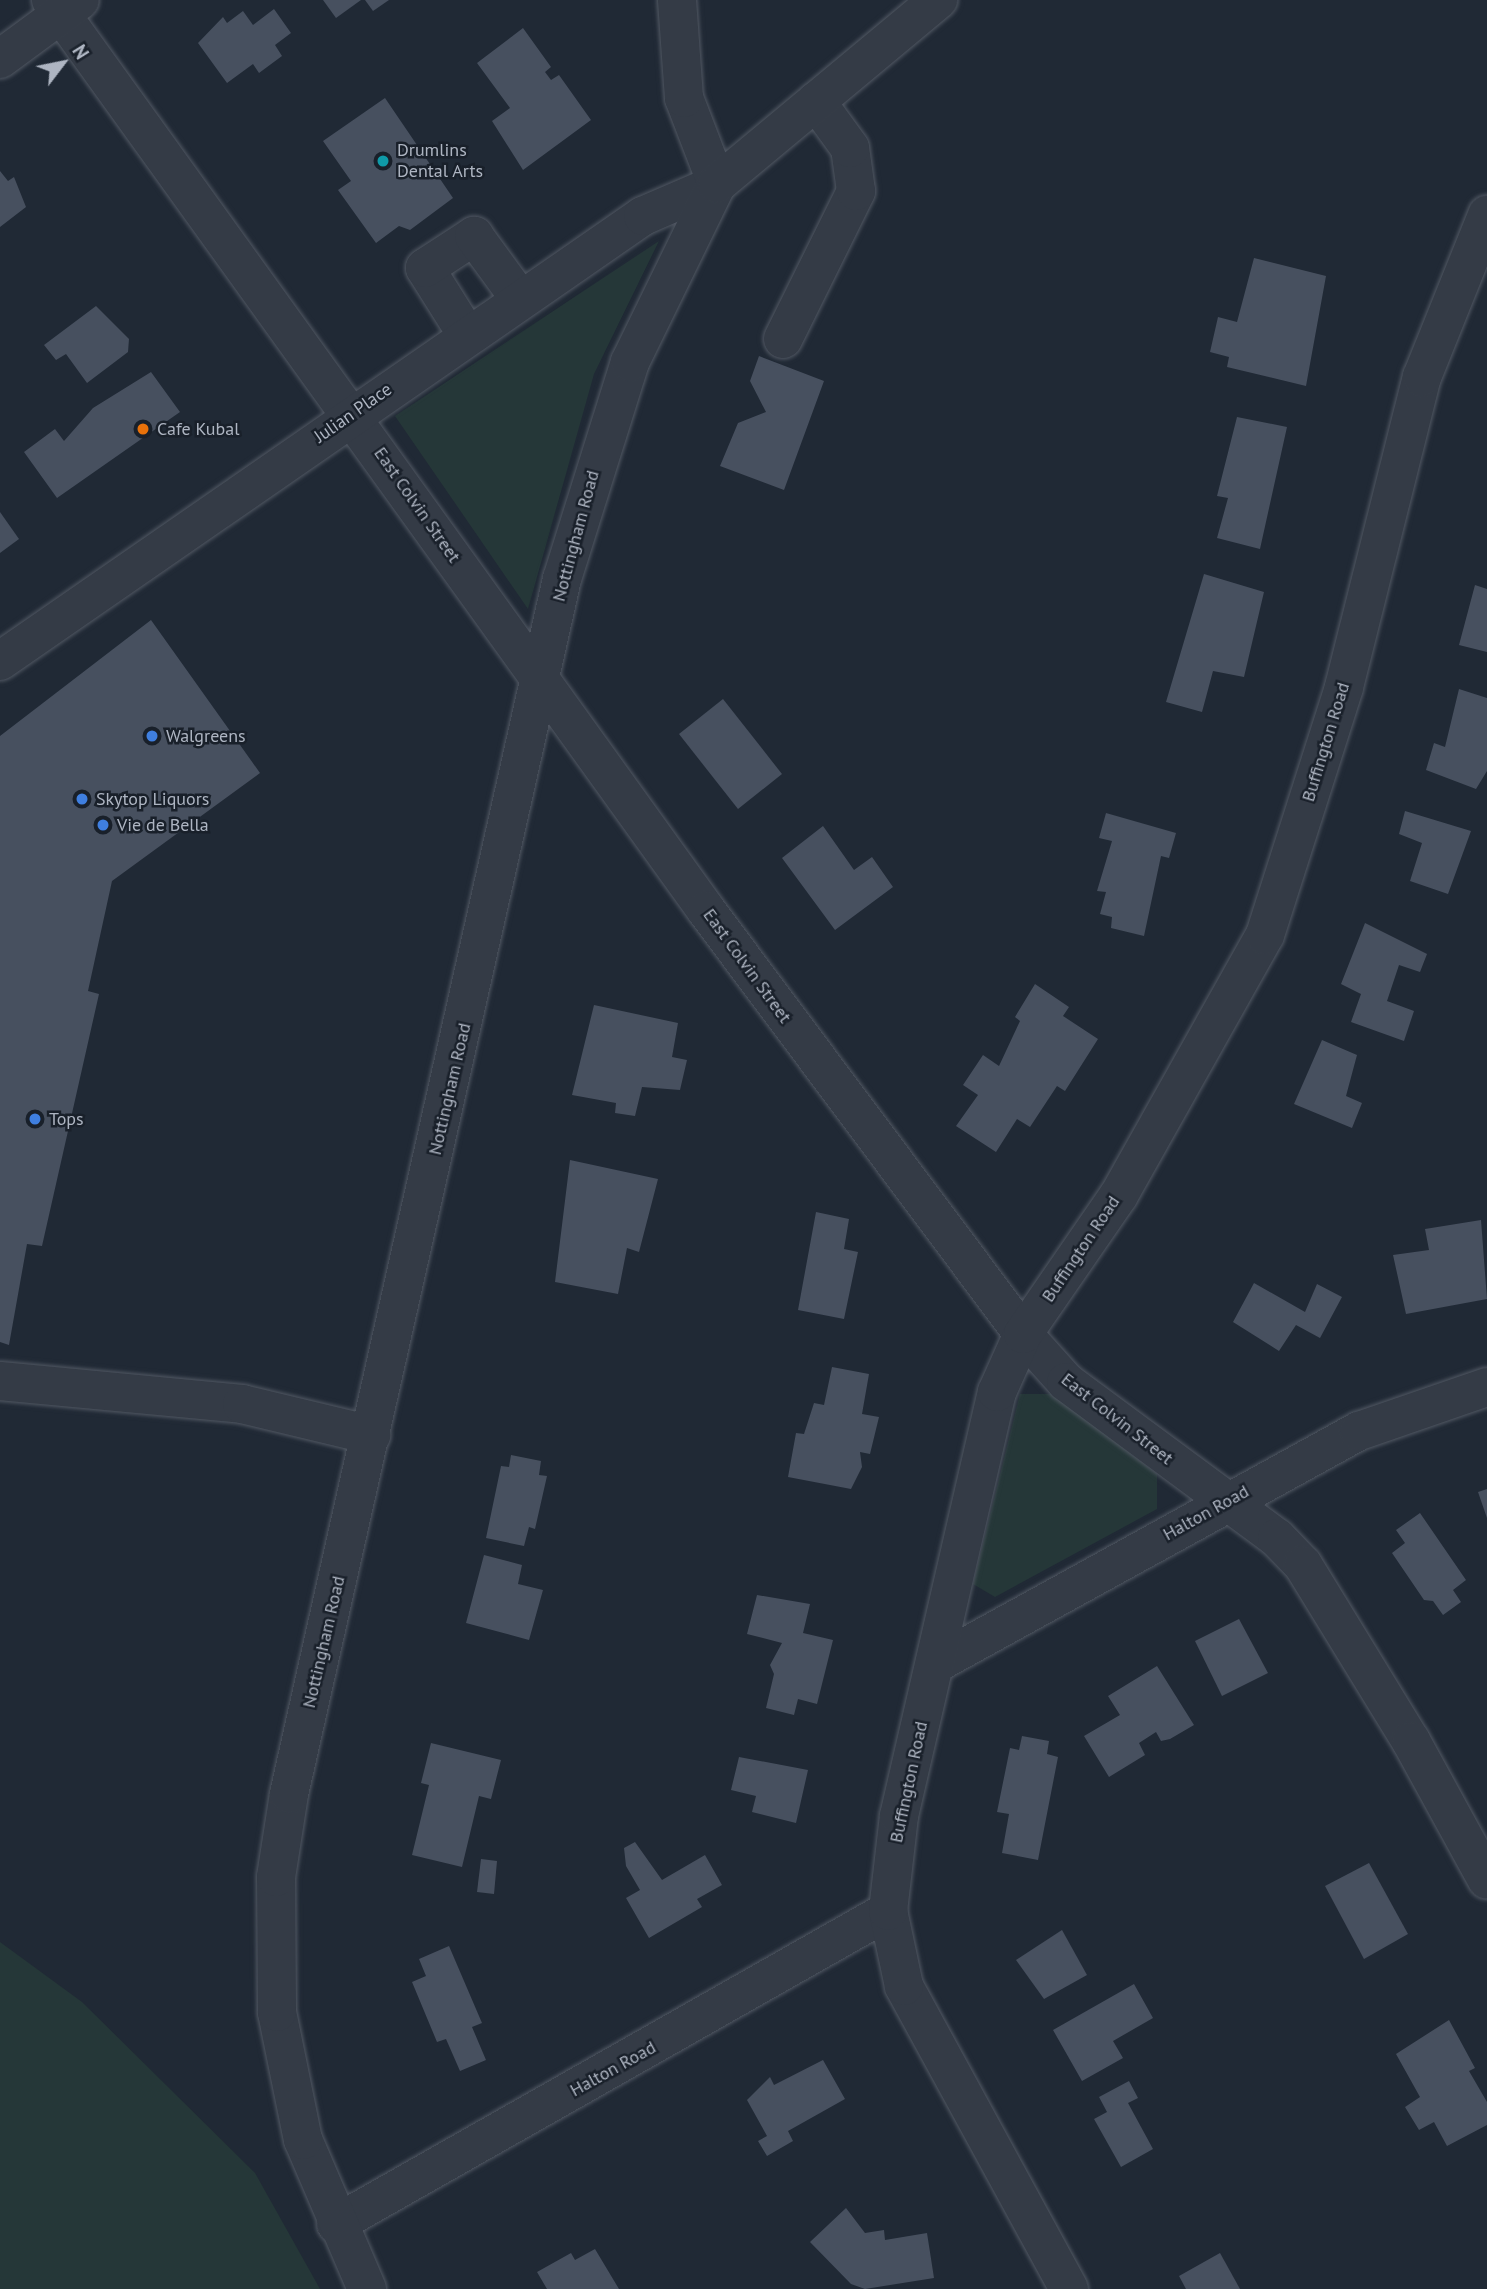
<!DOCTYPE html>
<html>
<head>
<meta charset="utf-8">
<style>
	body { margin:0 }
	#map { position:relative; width:1487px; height:2289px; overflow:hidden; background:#202935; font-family:"PT Sans",sans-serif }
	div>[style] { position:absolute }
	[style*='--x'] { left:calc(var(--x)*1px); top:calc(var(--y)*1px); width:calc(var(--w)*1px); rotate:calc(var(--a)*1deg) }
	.green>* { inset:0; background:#253738 }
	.building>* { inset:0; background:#47505f }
	.roads { filter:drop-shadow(0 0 2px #515863) drop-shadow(0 0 2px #515863) }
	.minor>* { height:38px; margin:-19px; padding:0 19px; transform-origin:19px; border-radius:19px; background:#343b46 }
	.dots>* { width:19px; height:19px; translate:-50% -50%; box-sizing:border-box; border:4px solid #19202a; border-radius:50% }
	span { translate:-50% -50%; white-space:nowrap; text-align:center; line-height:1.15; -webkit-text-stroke:5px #19202a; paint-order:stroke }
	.poi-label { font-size:18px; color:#aeb5c2 }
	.left { translate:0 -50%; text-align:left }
	.street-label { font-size:18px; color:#aeb5c2 }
	.north { position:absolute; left:28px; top:28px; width:70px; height:70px; -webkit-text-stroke:5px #19202a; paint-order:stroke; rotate:58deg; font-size:19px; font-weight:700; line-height:28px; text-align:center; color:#aeb5c2 }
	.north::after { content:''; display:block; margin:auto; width:24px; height:32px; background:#aeb5c2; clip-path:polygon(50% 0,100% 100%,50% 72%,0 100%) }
</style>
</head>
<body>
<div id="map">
	<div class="green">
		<i style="clip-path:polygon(659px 241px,594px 374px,528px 609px,395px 416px)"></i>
		<i style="clip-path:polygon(1020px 1394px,1052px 1394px,1157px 1474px,1157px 1509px,995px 1597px,973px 1584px)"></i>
		<i style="clip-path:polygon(0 1942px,82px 2002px,255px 2173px,320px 2289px,0 2289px)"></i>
	</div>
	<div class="building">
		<i style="clip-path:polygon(323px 0,361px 0,336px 18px)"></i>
		<i style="clip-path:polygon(365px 0,389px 0,373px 11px)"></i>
		<i style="clip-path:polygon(274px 9px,291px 33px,275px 45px,282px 56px,259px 73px,253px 64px,227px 83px,198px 43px,223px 17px,227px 23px,243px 11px,253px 25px)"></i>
		<i style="clip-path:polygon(523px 28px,551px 67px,545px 72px,551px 80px,559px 75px,591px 120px,523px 170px,492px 121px,510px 108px,477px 63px)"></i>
		<i style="clip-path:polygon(385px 98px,453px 198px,410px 230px,399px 226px,376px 243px,338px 190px,351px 181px,323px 141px)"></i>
		<i style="clip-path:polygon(0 171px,8px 181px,14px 177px,26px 207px,0 227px)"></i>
		<i style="clip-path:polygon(1254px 258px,1326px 276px,1306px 386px,1227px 367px,1229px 357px,1210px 352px,1218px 317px,1237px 322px)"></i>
		<i style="clip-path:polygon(96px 306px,129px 339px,128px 352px,87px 383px,66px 354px,56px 360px,44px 345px)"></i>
		<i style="clip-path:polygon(759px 356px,824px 381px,784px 490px,720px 466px,738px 423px,766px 412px,750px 381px)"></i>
		<i style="clip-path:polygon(151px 372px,180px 412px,57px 498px,24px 452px,55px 429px,64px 441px,93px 408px)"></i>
		<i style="clip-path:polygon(1237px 417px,1287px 427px,1260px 549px,1217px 538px,1228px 498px,1217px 496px)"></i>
		<i style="clip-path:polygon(0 512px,19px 539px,0 553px)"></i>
		<i style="clip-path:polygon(1204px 574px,1264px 592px,1244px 677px,1213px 671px,1202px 712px,1166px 702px)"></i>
		<i style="clip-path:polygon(1475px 585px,1487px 589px,1487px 652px,1459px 645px)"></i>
		<i style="clip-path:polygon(151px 620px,260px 773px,112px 881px,88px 991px,99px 994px,42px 1246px,27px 1244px,9px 1345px,0 1342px,0 736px)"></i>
		<i style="clip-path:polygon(1459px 689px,1487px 698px,1487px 771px,1476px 789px,1426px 770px,1434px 743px,1445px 747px)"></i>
		<i style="clip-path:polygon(723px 699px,782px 774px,738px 809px,679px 734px)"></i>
		<i style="clip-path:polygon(1405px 811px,1471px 831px,1448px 894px,1410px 881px,1422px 843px,1399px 834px)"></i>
		<i style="clip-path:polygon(1106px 813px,1176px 833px,1169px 858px,1161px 856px,1144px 936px,1111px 928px,1112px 917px,1100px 914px,1106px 892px,1097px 891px,1112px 841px,1099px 838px)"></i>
		<i style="clip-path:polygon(823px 826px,854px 870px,872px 857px,893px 887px,835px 930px,782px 858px)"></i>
		<i style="clip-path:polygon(1365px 923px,1427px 954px,1420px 972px,1399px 965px,1387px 1001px,1414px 1011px,1404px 1041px,1351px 1022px,1361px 994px,1341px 984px)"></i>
		<i style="clip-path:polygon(1035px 984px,1069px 1007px,1063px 1016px,1098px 1039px,1065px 1091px,1057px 1086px,1030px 1127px,1017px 1119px,996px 1152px,956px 1126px,978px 1095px,963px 1085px,983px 1055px,999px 1066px,1020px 1021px,1015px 1017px)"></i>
		<i style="clip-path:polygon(594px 1005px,678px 1023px,672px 1057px,687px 1060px,680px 1090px,642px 1087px,635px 1116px,615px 1113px,616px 1103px,572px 1095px)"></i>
		<i style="clip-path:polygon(1322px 1040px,1357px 1055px,1346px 1096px,1362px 1103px,1352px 1128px,1294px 1104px)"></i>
		<i style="clip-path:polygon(570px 1160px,658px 1179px,639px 1252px,627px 1248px,618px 1294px,555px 1282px)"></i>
		<i style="clip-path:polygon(816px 1212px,849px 1219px,844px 1249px,858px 1252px,844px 1319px,798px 1310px)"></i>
		<i style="clip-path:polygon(1481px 1220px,1487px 1299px,1406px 1314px,1393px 1255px,1429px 1250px,1425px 1229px)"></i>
		<i style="clip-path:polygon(1254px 1283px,1305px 1312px,1317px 1284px,1342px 1297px,1320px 1338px,1296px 1325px,1279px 1351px,1233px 1322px)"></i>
		<i style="clip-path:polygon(832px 1367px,869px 1374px,862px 1414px,879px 1417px,870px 1454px,860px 1452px,862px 1467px,851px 1489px,788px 1477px,796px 1433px,804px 1434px,814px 1403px,824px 1405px)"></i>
		<i style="clip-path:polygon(511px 1455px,541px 1461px,539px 1475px,547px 1476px,535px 1529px,529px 1527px,524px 1546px,486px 1538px,501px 1466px,509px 1467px)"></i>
		<i style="clip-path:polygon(1487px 1489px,1487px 1518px,1478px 1492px)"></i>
		<i style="clip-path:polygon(1420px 1513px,1466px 1580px,1453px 1590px,1461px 1602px,1443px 1615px,1433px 1601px,1424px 1600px,1392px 1553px,1405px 1543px,1396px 1530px)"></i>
		<i style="clip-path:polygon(484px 1555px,522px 1565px,518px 1584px,543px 1590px,529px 1640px,466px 1623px)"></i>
		<i style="clip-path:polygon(757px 1595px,810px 1604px,803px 1633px,833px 1640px,817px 1704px,798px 1699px,794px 1715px,766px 1708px,774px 1674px,770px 1665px,782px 1643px,747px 1634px)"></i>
		<i style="clip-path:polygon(1239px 1619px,1268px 1673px,1222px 1696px,1195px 1641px)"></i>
		<i style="clip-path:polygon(1157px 1666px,1194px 1725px,1170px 1739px,1161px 1741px,1156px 1732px,1139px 1743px,1145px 1755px,1109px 1777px,1084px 1736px,1120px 1715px,1108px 1696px)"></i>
		<i style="clip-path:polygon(1022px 1736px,1049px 1741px,1047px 1754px,1058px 1757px,1038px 1860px,1002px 1853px,1009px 1814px,997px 1812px,1010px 1748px,1019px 1750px)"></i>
		<i style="clip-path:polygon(431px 1743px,501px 1760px,491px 1799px,479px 1796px,462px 1867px,412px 1855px,429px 1785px,421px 1783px)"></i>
		<i style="clip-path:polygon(739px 1757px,808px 1770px,796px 1823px,752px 1812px,756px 1796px,731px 1790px)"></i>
		<i style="clip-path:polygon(635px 1842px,662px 1880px,705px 1855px,722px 1885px,697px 1899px,702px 1907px,649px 1938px,626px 1898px,640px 1890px,626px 1866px,624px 1848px)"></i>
		<i style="clip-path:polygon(481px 1859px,497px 1861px,494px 1894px,477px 1892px)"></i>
		<i style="clip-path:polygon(1369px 1863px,1408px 1934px,1364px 1959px,1325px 1886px)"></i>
		<i style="clip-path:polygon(1062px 1930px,1087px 1975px,1044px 1999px,1016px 1960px)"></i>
		<i style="clip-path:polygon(449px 1946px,482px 2023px,472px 2027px,486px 2060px,460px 2071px,446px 2039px,437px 2042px,412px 1982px,426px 1976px,419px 1959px)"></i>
		<i style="clip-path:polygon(1134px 1984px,1153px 2018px,1113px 2041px,1123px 2058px,1082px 2081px,1053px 2030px)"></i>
		<i style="clip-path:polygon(1449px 2020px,1475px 2068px,1469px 2071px,1487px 2102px,1487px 2125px,1447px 2146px,1434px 2122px,1419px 2130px,1405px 2107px,1420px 2097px,1396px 2054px)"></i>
		<i style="clip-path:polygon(823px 2060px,845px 2099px,788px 2131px,793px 2141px,767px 2156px,758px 2141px,767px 2136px,747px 2100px,770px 2077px,774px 2085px)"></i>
		<i style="clip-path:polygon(1129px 2081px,1138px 2098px,1128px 2103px,1153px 2149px,1121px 2167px,1094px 2119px,1107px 2112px,1099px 2097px)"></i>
		<i style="clip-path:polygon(846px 2208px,865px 2233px,884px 2230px,885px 2240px,927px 2233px,934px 2278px,865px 2289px,851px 2284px,810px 2242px)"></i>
		<i style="clip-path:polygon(595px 2249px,619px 2289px,547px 2289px,537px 2272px,571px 2253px,575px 2260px)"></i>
		<i style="clip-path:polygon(1220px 2253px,1240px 2289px,1186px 2289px,1179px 2276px)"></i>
	</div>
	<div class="roads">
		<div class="minor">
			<i style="--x:51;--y:0;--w:1121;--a:54.25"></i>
			<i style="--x:706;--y:910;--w:529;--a:53.22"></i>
			<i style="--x:1023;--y:1334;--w:64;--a:48.1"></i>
			<i style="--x:1066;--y:1382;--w:262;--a:36.5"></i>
			<i style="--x:1277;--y:1538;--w:37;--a:46"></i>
			<i style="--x:1303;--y:1565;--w:206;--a:58.5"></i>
			<i style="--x:1411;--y:1741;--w:158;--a:61.3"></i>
			<i style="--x:0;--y:59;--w:99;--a:-36.4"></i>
			<i style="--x:467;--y:335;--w:79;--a:-122.1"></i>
			<i style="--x:425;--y:268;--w:59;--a:-33.1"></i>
			<i style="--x:474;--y:236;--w:78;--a:53.9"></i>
			<i style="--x:783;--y:339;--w:165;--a:-63.7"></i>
			<i style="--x:856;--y:191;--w:43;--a:-97.9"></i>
			<i style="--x:850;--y:148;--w:58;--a:-125.9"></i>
			<i style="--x:0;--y:661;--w:782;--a:-34.69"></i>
			<i style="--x:643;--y:216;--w:81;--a:-23.4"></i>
			<i style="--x:717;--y:184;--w:92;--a:-111"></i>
			<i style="--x:684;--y:98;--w:98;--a:-94.1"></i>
			<i style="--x:0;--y:1381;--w:243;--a:5.4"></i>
			<i style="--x:242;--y:1404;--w:133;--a:13.5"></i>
			<i style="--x:935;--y:1664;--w:484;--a:-28.8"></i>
			<i style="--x:1359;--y:1431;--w:135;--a:-19"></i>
			<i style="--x:336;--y:2224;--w:635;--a:-29.55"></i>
			<i style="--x:367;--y:2289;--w:162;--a:-113.2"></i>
			<i style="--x:303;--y:2140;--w:131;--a:-101.5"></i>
			<i style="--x:277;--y:2012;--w:135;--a:-90.4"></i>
			<i style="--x:276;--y:1877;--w:84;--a:-81.1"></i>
			<i style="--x:289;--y:1794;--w:1245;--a:-77.34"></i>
			<i style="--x:562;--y:579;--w:227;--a:-72.6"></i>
			<i style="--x:630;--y:362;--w:198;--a:-64"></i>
			<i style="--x:717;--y:184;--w:288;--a:-39.8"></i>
			<i style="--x:1069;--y:2289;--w:345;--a:-118.6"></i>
			<i style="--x:904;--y:1986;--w:77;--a:-102"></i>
			<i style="--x:888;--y:1911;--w:96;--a:-83.4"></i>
			<i style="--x:899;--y:1816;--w:435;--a:-77"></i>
			<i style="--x:997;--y:1392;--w:64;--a:-65.9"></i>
			<i style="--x:1023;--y:1334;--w:169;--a:-55.4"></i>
			<i style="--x:1119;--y:1195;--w:298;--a:-60.7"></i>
			<i style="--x:1265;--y:935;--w:260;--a:-72.3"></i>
			<i style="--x:1344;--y:687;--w:320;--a:-75.9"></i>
			<i style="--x:1422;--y:377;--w:175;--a:-68.1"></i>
		</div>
	</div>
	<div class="dots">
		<i style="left:383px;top:161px;background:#0f9aa8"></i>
		<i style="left:143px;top:429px;background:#e8710a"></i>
		<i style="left:152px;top:736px;background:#3f7fe0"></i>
		<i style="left:82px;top:799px;background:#3f7fe0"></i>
		<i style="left:103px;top:825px;background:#3f7fe0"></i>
		<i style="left:35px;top:1119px;background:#3f7fe0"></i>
	</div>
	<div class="poi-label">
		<span class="left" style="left:397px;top:161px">Drumlins<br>Dental Arts</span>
		<span class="left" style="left:157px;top:429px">Cafe Kubal</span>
		<span class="left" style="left:166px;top:736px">Walgreens</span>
		<span class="left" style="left:96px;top:799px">Skytop Liquors</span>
		<span class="left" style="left:117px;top:825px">Vie de Bella</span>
		<span class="left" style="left:49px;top:1119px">Tops</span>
	</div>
	<div class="street-label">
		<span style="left:353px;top:413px;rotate:-35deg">Julian Place</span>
		<span style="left:417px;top:505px;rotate:55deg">East Colvin Street</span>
		<span style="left:576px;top:536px;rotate:-75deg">Nottingham Road</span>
		<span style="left:1326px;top:742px;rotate:-73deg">Buffington Road</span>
		<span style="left:747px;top:966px;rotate:54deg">East Colvin Street</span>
		<span style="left:450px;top:1089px;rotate:-77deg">Nottingham Road</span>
		<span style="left:1081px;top:1249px;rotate:-56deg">Buffington Road</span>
		<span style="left:1117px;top:1419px;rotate:38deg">East Colvin Street</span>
		<span style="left:1206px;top:1513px;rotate:-29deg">Halton Road</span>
		<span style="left:324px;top:1642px;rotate:-77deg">Nottingham Road</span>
		<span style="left:909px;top:1782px;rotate:-78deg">Buffington Road</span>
		<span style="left:613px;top:2069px;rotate:-29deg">Halton Road</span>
	</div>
	<div class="north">N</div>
</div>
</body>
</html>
